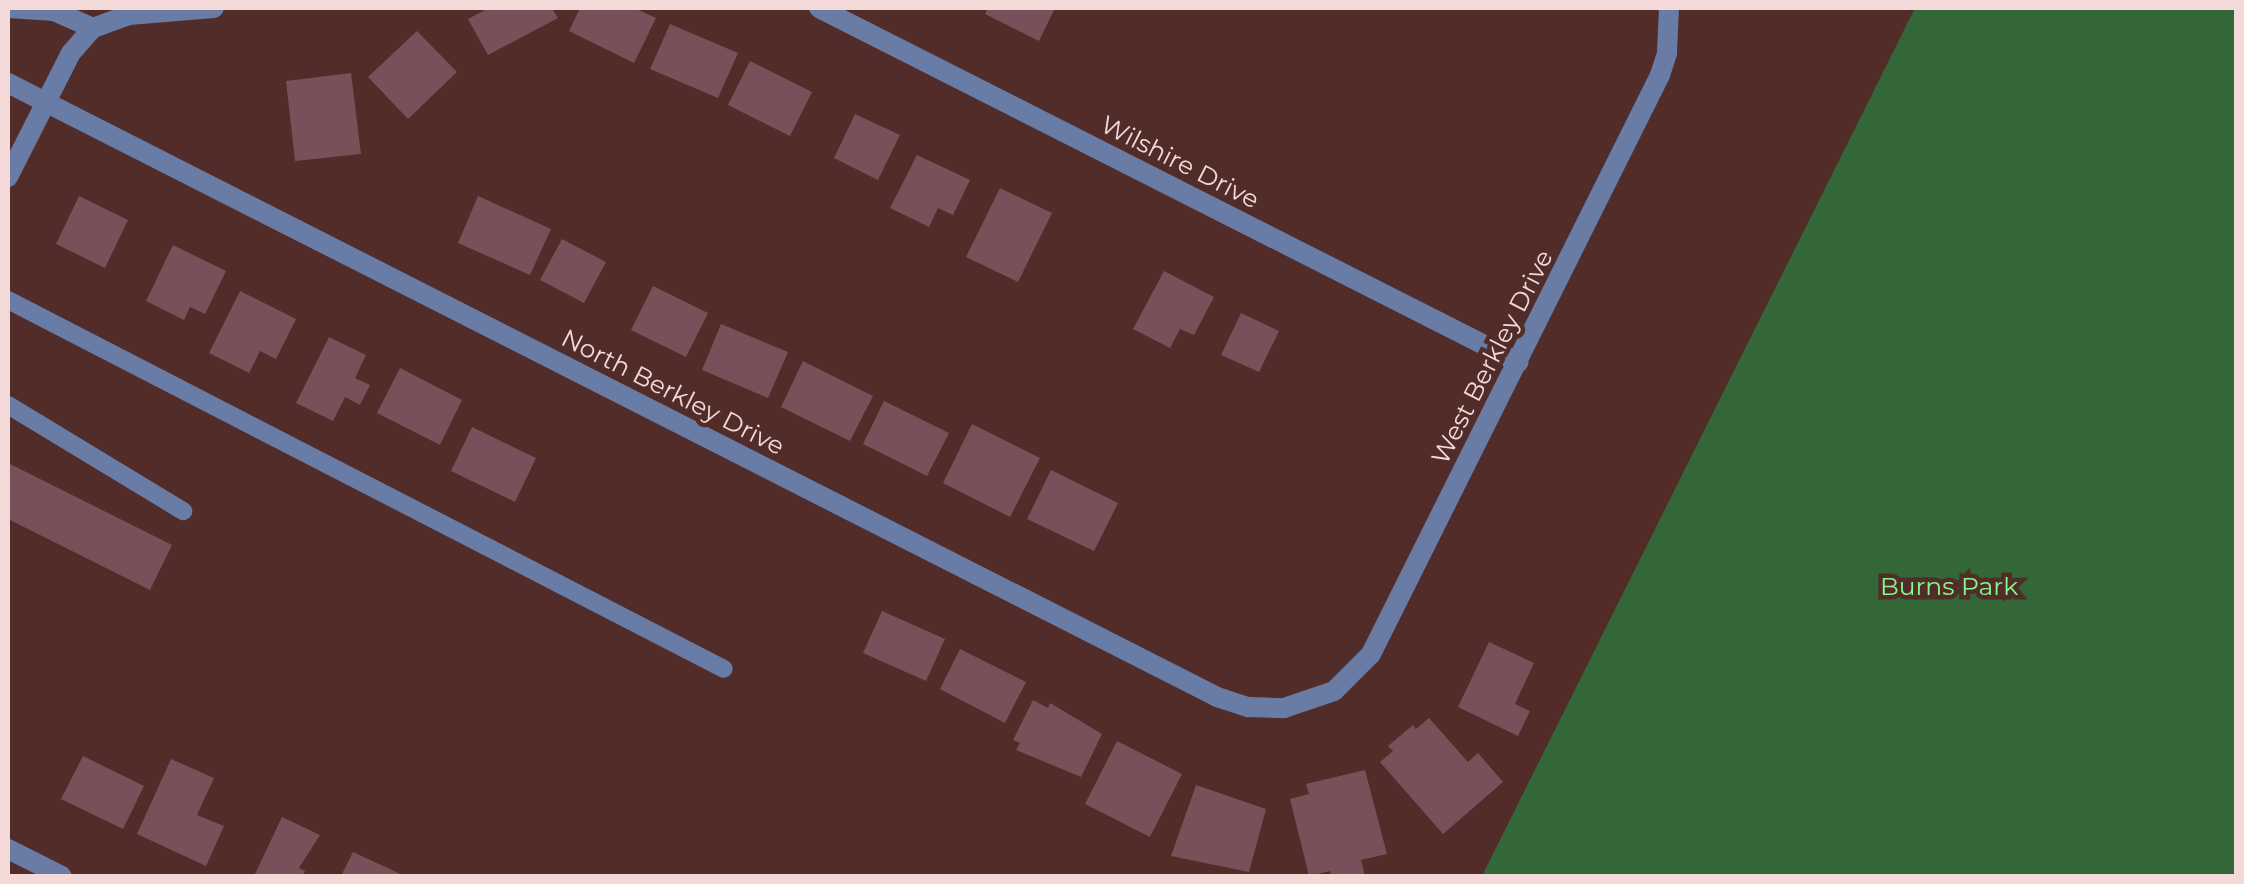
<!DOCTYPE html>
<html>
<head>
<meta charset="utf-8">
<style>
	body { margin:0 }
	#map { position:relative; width:2244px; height:884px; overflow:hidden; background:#512c29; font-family:Montserrat,sans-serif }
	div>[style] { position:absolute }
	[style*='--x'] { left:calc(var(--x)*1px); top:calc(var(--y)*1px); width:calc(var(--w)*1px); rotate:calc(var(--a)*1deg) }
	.green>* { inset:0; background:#346737 }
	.building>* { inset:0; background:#795059 }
	.lane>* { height:18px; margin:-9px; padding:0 9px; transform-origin:9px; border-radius:9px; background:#687ca6 }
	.street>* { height:20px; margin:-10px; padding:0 10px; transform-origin:10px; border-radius:10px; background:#687ca6 }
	span { translate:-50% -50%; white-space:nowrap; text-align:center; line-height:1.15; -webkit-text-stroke:9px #512c29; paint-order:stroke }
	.street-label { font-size:25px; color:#f3dad8 }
	.park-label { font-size:25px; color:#82fa8a }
	.frame { position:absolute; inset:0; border:10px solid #f3dad8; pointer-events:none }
</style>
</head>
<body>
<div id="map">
	<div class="green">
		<i style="clip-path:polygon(1915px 8px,2236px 8px,2236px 876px,1482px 876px)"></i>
	</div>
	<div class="building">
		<i style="clip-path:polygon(489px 8px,552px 8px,558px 18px,488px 55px,468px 19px)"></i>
		<i style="clip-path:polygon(580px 8px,634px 8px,656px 18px,634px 63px,569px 31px)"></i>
		<i style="clip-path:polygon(988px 8px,1055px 8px,1039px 41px,985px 14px)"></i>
		<i style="clip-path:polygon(670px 24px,738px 53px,718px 98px,650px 69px)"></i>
		<i style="clip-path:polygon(417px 31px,457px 72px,408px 119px,368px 77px)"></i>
		<i style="clip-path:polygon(750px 61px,812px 92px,790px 136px,728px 105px)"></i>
		<i style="clip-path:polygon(351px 73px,361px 154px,295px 161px,286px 81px)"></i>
		<i style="clip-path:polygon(855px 114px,900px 135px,878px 180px,834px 158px)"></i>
		<i style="clip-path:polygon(917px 155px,970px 180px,953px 215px,938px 208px,929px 227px,890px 208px)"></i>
		<i style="clip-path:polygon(1000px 188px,1052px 213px,1018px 282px,966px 257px)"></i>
		<i style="clip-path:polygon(79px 196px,128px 220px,105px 268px,56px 244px)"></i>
		<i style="clip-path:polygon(478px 196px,551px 229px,530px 275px,458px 243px)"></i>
		<i style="clip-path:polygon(562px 239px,606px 262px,584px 303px,540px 280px)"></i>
		<i style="clip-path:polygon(173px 245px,226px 271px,205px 314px,190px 307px,184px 320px,146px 301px)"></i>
		<i style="clip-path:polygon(1164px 271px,1214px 297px,1194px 335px,1180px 329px,1170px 348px,1133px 329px)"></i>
		<i style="clip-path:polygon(653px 286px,708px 313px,686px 357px,631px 330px)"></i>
		<i style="clip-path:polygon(240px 291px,296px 319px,276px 359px,260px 351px,249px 373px,209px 353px)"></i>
		<i style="clip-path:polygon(1241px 313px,1279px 331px,1259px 372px,1221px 355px)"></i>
		<i style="clip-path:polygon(721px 324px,788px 352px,768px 398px,702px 370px)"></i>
		<i style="clip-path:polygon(329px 337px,366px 355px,355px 378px,370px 385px,360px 405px,345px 397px,333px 421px,296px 403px)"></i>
		<i style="clip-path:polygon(803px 361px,873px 396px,850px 441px,781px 407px)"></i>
		<i style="clip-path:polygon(400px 368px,462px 400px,440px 445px,377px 413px)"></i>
		<i style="clip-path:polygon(884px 401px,949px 433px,927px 476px,863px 444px)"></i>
		<i style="clip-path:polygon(972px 424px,1040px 458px,1010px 517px,943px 483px)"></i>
		<i style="clip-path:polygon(472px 427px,536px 458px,515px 502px,451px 471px)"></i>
		<i style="clip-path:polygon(8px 463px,172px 545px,150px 590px,8px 519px)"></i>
		<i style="clip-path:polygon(1051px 470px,1118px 503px,1094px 551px,1027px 519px)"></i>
		<i style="clip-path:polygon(882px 611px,945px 639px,926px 681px,863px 653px)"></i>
		<i style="clip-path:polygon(1489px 642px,1534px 663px,1515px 704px,1530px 711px,1518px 736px,1458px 707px)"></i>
		<i style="clip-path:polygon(960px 649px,1026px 682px,1005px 723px,940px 689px)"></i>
		<i style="clip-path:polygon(1033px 700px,1048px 708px,1050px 703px,1102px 734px,1081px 777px,1016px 750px,1020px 743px,1013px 740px)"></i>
		<i style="clip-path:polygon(1429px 718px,1468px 762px,1478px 753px,1503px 782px,1443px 834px,1380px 762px,1393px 751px,1388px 746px,1413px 725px,1416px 729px)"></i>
		<i style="clip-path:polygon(1117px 741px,1182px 774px,1150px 837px,1085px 804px)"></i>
		<i style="clip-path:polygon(83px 756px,144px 786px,123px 829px,61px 799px)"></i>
		<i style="clip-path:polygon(171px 759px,214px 778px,197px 815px,224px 826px,206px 866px,137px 834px)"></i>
		<i style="clip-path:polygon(1365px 770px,1387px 854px,1361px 860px,1365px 876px,1331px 876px,1330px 871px,1309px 876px,1290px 799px,1309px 794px,1306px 784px)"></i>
		<i style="clip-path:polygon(1196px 785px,1266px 809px,1249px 872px,1171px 856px)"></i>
		<i style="clip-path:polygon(282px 817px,320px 835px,299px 868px,305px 871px,303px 876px,254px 876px)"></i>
		<i style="clip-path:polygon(353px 852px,405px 876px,341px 876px)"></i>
	</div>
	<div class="lane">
		<i style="--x:8;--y:300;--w:805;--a:27.26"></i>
		<i style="--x:8;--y:405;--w:205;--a:31.2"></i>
	</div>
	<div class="street">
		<i style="--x:8;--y:8;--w:46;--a:3.7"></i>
		<i style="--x:54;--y:11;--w:43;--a:23.6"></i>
		<i style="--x:93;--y:28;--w:38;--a:-20"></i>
		<i style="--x:129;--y:15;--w:85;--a:-4.7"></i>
		<i style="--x:819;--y:8;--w:784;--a:26.86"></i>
		<i style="--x:8;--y:83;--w:1356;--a:26.92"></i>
		<i style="--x:1217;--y:697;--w:33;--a:18"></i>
		<i style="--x:1248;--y:707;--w:36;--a:2"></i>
		<i style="--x:1284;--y:708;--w:53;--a:-18.8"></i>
		<i style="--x:1334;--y:691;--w:52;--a:-45"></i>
		<i style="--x:1371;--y:654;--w:647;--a:-63.47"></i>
		<i style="--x:1660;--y:75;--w:23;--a:-72"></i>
		<i style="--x:1667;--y:53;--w:45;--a:-87.5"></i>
		<i style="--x:8;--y:177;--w:139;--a:-63.1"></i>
		<i style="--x:71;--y:53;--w:33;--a:-49"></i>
		<i style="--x:8;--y:849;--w:60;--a:26.6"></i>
	</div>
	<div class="street-label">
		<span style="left:1180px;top:162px;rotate:27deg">Wilshire Drive</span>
		<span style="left:1492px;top:357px;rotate:-63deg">West Berkley Drive</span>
		<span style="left:673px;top:392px;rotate:27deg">North Berkley Drive</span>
	</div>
	<div class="park-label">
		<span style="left:1949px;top:586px">Burns Park</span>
	</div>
	<div class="frame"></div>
</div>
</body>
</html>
